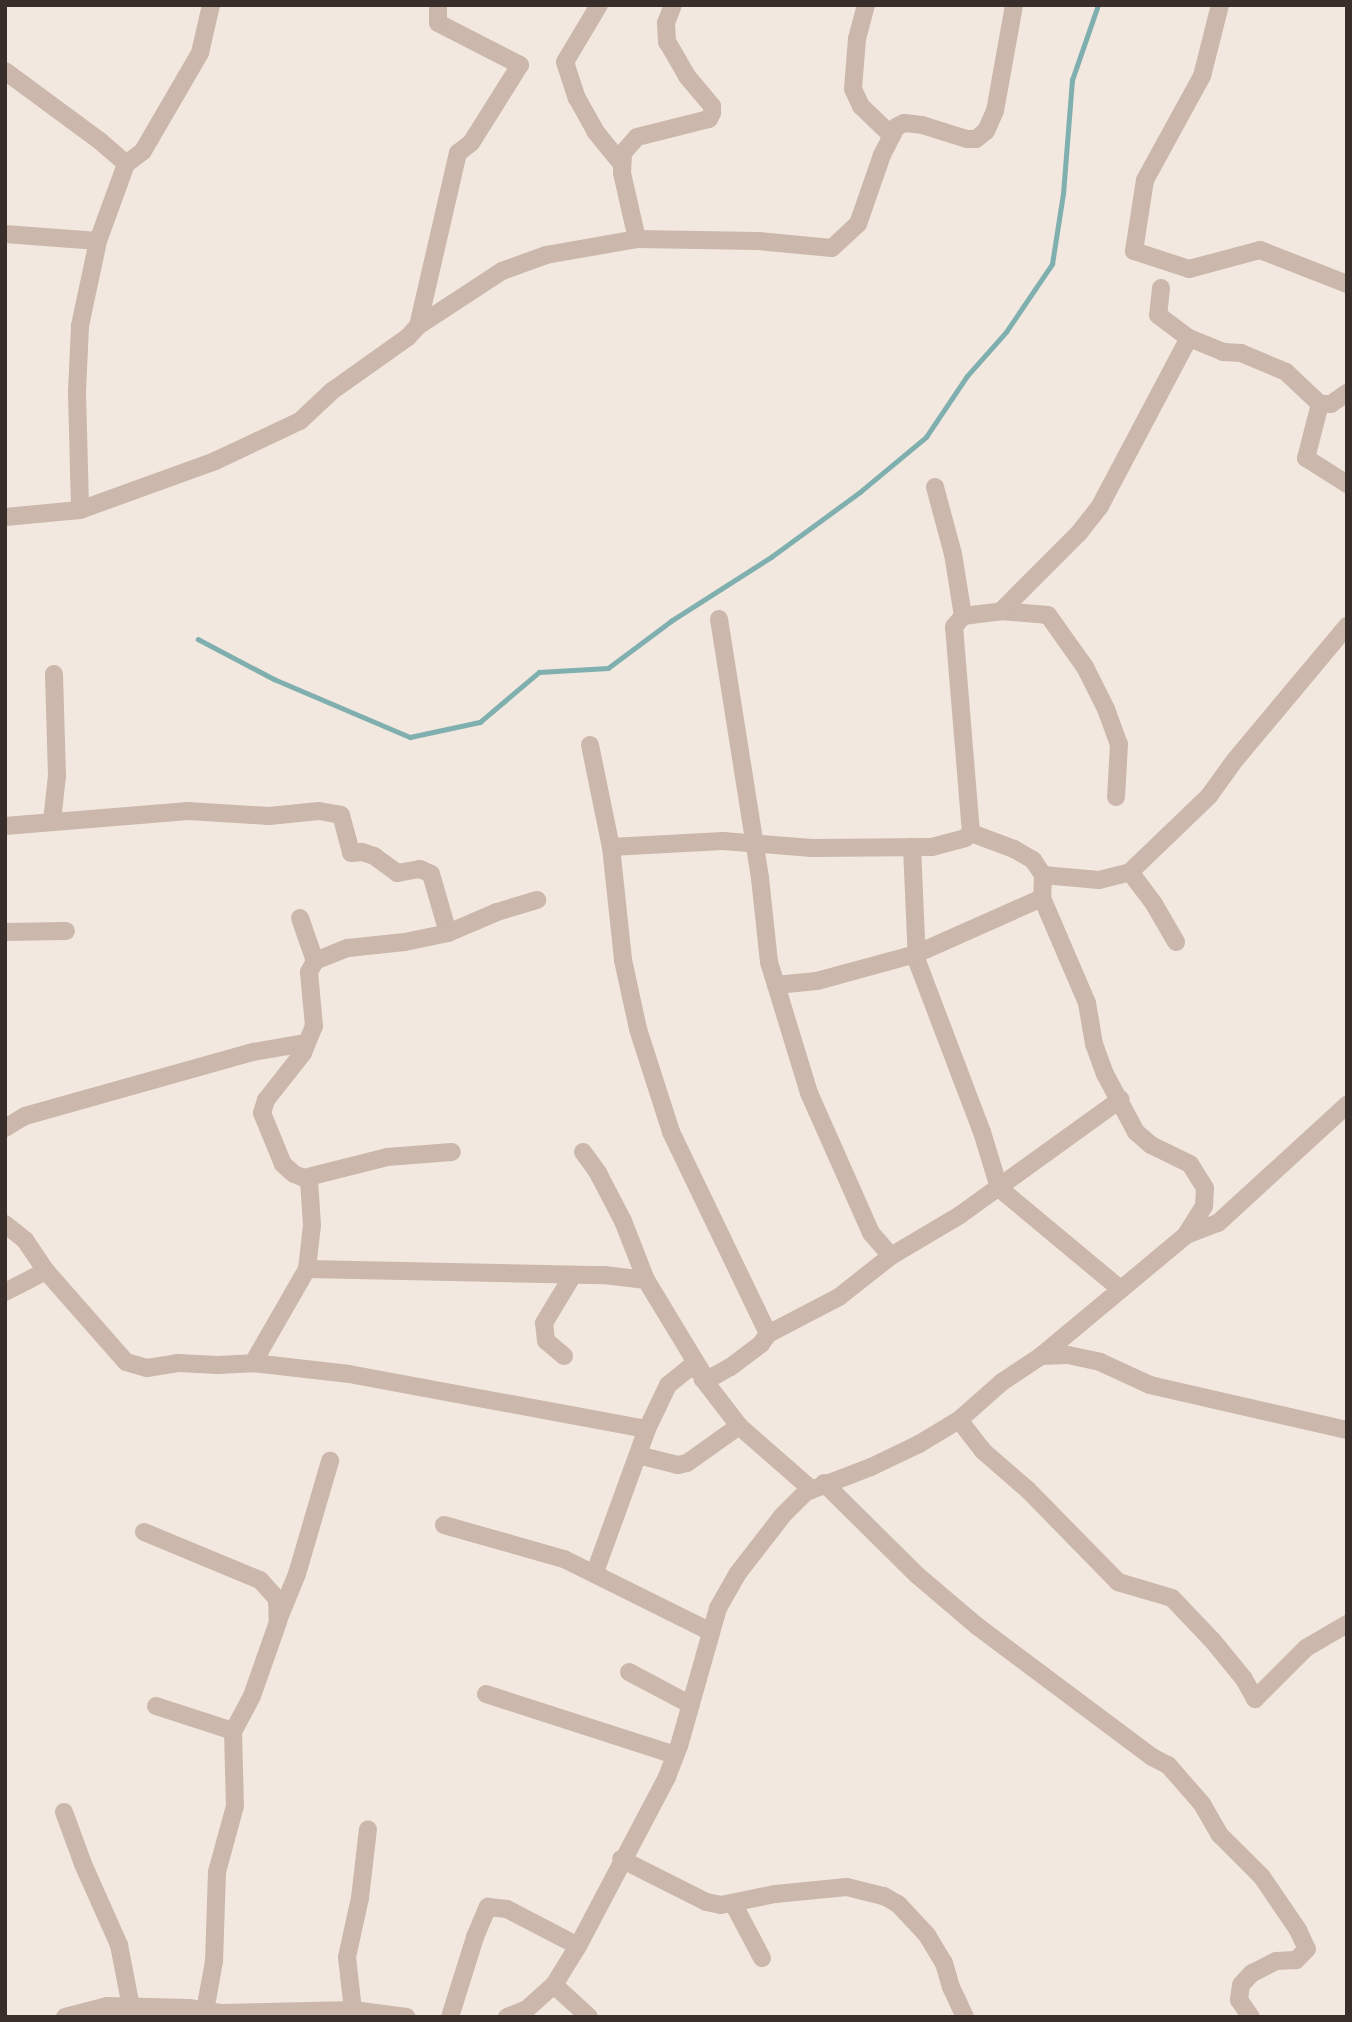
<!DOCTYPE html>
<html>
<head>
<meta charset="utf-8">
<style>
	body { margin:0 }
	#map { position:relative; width:1352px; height:2022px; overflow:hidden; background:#f2e8df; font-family:Karla,sans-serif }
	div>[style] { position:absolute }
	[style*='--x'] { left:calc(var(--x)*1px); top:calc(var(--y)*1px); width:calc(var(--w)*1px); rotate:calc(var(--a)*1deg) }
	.stream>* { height:4.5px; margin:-2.25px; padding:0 2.25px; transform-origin:2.25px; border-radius:2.25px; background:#7fafae }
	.minor>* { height:18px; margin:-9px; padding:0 9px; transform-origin:9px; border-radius:9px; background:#cbb7ab }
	span { translate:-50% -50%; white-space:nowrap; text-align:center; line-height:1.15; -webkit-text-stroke:7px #faf2ec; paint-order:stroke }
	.frame { position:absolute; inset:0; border:7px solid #392e2a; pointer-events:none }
</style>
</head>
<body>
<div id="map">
	<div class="stream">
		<i style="--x:198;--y:639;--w:86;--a:27.8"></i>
		<i style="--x:274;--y:679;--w:148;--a:23.1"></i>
		<i style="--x:410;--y:737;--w:72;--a:-12.1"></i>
		<i style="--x:480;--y:722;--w:77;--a:-40.3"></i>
		<i style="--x:539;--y:672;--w:69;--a:-3.3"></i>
		<i style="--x:608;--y:668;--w:79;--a:-36.7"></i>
		<i style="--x:671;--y:621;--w:119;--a:-32.6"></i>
		<i style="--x:771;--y:557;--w:110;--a:-36.1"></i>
		<i style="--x:860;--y:492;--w:86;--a:-39.8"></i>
		<i style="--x:926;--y:437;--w:73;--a:-56.1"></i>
		<i style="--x:967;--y:376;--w:59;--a:-48.4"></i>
		<i style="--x:1006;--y:332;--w:82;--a:-55.9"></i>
		<i style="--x:1052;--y:264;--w:71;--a:-81.1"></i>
		<i style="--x:1063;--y:194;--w:114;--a:-85.5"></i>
		<i style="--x:1072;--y:80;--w:79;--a:-70.9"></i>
	</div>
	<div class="minor">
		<i style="--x:599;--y:5;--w:66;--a:120.8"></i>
		<i style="--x:565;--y:62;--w:38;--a:72"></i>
		<i style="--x:577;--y:98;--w:38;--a:61"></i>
		<i style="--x:595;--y:131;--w:41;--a:50.9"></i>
		<i style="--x:866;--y:5;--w:35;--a:105"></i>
		<i style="--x:857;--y:39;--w:50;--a:94.6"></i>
		<i style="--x:853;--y:89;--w:19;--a:65"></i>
		<i style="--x:861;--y:106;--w:42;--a:44"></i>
		<i style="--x:1220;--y:5;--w:73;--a:104.2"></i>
		<i style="--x:1202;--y:76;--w:119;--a:118.7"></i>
		<i style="--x:1145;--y:180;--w:72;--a:98.8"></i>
		<i style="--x:1134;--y:251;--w:58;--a:18.1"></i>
		<i style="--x:1189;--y:269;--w:73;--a:-15"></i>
		<i style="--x:1260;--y:250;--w:93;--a:21.3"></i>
		<i style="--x:5;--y:71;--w:118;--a:36.4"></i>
		<i style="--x:100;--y:141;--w:35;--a:41"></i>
		<i style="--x:126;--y:164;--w:82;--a:110"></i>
		<i style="--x:98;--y:241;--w:87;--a:102"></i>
		<i style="--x:80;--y:326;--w:67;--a:92.6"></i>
		<i style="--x:77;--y:393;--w:117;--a:88.5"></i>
		<i style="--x:126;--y:164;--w:21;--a:-37"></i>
		<i style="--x:143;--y:151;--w:113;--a:-59.8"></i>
		<i style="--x:200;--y:53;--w:49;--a:-77.1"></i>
		<i style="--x:5;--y:234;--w:93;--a:4.3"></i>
		<i style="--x:637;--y:239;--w:68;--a:-102.8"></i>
		<i style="--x:622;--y:173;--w:20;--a:-87"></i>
		<i style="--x:623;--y:153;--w:21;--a:-49"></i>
		<i style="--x:637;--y:137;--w:74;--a:-14"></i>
		<i style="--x:709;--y:119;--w:7;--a:-63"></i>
		<i style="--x:712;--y:113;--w:7;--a:-90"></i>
		<i style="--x:712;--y:106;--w:39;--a:-130"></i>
		<i style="--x:687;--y:76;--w:39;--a:-120"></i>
		<i style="--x:667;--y:42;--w:19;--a:-93"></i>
		<i style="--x:666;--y:23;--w:19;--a:-69"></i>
		<i style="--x:1161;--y:288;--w:27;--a:96"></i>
		<i style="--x:1158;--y:315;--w:39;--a:37"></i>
		<i style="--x:1189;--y:338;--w:37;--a:22"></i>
		<i style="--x:1223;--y:352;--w:18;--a:3"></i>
		<i style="--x:1241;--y:353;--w:49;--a:22.9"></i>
		<i style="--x:1286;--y:372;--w:47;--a:43.3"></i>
		<i style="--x:1320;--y:404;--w:11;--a:0"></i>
		<i style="--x:1331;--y:404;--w:19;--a:-35"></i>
		<i style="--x:418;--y:326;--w:178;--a:-77"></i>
		<i style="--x:458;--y:153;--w:16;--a:-38"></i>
		<i style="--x:471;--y:143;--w:92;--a:-57.9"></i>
		<i style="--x:520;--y:65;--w:92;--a:-152.9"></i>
		<i style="--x:438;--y:23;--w:18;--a:-90"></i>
		<i style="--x:1320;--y:404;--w:56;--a:104.5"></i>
		<i style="--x:1306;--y:458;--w:49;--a:32.4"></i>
		<i style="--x:935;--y:487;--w:69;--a:75"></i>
		<i style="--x:953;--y:554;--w:63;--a:80.8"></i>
		<i style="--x:5;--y:517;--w:75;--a:-5.3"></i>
		<i style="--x:80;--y:510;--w:144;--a:-19.9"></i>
		<i style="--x:215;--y:461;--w:94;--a:-25.2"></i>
		<i style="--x:300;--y:421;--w:44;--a:-43.2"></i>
		<i style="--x:332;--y:391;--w:93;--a:-35.4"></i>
		<i style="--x:408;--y:337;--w:15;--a:-48"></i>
		<i style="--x:418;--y:326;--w:100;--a:-33.2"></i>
		<i style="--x:502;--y:271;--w:47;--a:-20"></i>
		<i style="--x:546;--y:255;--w:92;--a:-10"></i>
		<i style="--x:637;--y:239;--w:121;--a:0.9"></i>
		<i style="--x:758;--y:241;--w:74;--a:5.4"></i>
		<i style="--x:832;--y:248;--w:35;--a:-43"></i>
		<i style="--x:858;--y:224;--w:73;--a:-70.8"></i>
		<i style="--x:882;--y:155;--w:31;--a:-63"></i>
		<i style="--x:896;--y:127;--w:9;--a:-27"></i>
		<i style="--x:904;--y:123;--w:18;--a:6"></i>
		<i style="--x:922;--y:125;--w:47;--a:17.3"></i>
		<i style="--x:967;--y:139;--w:9;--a:0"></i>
		<i style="--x:976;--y:139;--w:13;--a:-39"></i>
		<i style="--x:986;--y:131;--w:22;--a:-66"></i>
		<i style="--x:995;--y:111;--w:108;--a:-79.8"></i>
		<i style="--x:1001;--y:611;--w:47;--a:4.9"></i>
		<i style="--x:1048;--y:615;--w:64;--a:54.6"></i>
		<i style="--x:1085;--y:667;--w:47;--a:63.4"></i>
		<i style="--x:1106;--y:709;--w:37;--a:70"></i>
		<i style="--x:1119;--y:744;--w:53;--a:93.2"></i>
		<i style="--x:719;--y:619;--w:262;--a:81"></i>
		<i style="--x:760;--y:878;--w:84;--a:83.9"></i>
		<i style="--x:769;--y:962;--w:137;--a:73"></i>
		<i style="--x:809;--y:1093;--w:153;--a:66.1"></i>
		<i style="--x:871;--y:1233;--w:30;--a:49"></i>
		<i style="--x:590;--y:745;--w:104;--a:78.4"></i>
		<i style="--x:611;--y:847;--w:114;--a:83.9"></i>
		<i style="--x:623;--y:960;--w:71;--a:77.7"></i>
		<i style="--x:638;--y:1029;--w:108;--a:72.2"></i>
		<i style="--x:671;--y:1132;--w:224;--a:64.3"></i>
		<i style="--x:768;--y:1334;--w:12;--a:125"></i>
		<i style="--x:761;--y:1344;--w:39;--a:143"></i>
		<i style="--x:730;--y:1367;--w:16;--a:150"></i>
		<i style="--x:716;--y:1375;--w:14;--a:163"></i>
		<i style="--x:52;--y:821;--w:45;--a:-83.7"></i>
		<i style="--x:57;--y:776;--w:102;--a:-91.7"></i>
		<i style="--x:5;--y:826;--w:184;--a:-4.7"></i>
		<i style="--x:188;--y:811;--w:81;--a:3.5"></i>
		<i style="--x:269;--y:816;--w:50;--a:-5.7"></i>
		<i style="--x:319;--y:811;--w:22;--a:10"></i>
		<i style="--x:341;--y:815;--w:39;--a:75"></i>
		<i style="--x:351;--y:853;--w:11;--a:-5"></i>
		<i style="--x:362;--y:852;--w:13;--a:18"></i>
		<i style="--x:374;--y:856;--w:29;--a:36"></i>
		<i style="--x:397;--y:873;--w:23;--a:-10"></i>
		<i style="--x:420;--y:869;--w:12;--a:24"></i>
		<i style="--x:431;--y:874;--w:61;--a:73.9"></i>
		<i style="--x:971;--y:833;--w:207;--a:-94.7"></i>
		<i style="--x:954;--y:627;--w:14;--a:-51"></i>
		<i style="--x:963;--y:616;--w:38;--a:-7"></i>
		<i style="--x:1001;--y:611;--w:110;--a:-45"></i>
		<i style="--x:1079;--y:533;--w:34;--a:-52"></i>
		<i style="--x:1100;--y:506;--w:190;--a:-62.1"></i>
		<i style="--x:971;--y:833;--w:46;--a:20.4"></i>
		<i style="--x:1014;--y:849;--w:22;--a:30"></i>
		<i style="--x:1033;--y:860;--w:18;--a:56"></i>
		<i style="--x:1043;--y:875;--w:23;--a:92"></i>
		<i style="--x:1042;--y:898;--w:114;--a:66.8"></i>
		<i style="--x:1087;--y:1003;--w:42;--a:80.3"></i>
		<i style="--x:1094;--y:1044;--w:32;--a:70"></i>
		<i style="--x:1105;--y:1074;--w:66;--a:61.9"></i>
		<i style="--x:1136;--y:1132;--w:20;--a:41"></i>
		<i style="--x:1151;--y:1145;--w:43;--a:26"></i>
		<i style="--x:1190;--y:1164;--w:28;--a:58"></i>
		<i style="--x:1205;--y:1188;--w:18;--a:93"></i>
		<i style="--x:1204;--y:1206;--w:34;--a:122"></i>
		<i style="--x:611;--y:847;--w:112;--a:-3.1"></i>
		<i style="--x:723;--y:841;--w:89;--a:4.5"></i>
		<i style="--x:812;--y:848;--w:120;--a:-0.5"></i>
		<i style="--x:932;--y:847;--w:34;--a:-15"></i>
		<i style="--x:965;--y:838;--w:8;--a:-40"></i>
		<i style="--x:912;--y:847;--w:114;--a:87.5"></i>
		<i style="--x:917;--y:961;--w:183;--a:69.2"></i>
		<i style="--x:982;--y:1132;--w:59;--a:73.1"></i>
		<i style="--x:999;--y:1188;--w:156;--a:39.8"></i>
		<i style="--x:1130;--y:872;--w:40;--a:53"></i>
		<i style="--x:1154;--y:904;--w:44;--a:59.9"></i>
		<i style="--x:1043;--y:875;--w:56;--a:5.1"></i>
		<i style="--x:1099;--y:880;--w:32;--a:-14"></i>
		<i style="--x:1130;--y:872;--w:110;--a:-43.9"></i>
		<i style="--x:1209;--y:796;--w:44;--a:-54.2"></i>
		<i style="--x:1235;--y:760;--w:175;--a:-50.1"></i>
		<i style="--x:300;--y:918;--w:46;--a:70.8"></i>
		<i style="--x:5;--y:932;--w:61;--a:-0.9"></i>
		<i style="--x:776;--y:985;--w:41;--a:-5.6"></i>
		<i style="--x:817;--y:981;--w:103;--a:-15.3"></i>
		<i style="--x:916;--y:954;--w:138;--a:-24"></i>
		<i style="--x:5;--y:1128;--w:23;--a:-31"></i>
		<i style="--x:25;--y:1116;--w:237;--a:-15.7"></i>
		<i style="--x:253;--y:1052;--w:54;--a:-9.6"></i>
		<i style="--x:583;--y:1152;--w:26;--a:54"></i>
		<i style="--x:598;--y:1173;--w:54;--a:62.5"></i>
		<i style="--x:623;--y:1221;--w:63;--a:68.7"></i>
		<i style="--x:304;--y:1178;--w:86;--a:-14.2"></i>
		<i style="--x:387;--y:1157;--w:65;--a:-4.4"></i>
		<i style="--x:5;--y:1224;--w:26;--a:39"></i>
		<i style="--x:25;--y:1240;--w:37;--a:56"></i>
		<i style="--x:46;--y:1271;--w:121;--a:48.7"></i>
		<i style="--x:126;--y:1362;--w:22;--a:16"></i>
		<i style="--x:147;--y:1368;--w:31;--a:-9"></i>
		<i style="--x:178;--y:1363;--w:40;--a:2.9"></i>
		<i style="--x:218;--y:1365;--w:35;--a:-3"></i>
		<i style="--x:253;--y:1363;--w:97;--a:6.5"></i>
		<i style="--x:349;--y:1374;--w:303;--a:10.5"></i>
		<i style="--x:647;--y:1429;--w:49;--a:-64.5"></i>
		<i style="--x:668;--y:1385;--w:26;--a:-39"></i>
		<i style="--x:688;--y:1369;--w:12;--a:0"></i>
		<i style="--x:700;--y:1369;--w:10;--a:73"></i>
		<i style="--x:703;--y:1379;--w:59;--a:52.5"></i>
		<i style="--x:739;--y:1426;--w:96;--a:41.2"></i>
		<i style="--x:307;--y:1269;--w:297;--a:1.2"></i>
		<i style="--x:604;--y:1275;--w:42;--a:6.8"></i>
		<i style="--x:646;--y:1280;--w:104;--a:58.8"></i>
		<i style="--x:5;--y:1292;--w:46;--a:-27.1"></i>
		<i style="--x:768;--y:1334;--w:80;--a:-27.5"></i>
		<i style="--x:839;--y:1297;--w:66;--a:-38.3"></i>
		<i style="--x:891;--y:1256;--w:80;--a:-30.7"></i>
		<i style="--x:960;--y:1215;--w:198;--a:-35.8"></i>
		<i style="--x:564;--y:1356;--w:23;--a:-140"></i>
		<i style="--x:546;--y:1341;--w:18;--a:-96"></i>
		<i style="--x:544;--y:1323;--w:56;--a:-58.9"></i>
		<i style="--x:1041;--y:1356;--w:189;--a:-39.8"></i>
		<i style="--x:1186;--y:1235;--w:34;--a:-21"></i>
		<i style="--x:1218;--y:1223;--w:175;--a:-42.5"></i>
		<i style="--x:253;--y:1363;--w:108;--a:-60.1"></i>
		<i style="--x:307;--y:1269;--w:44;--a:-83.5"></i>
		<i style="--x:312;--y:1225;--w:45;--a:-93.8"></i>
		<i style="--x:309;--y:1180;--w:16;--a:-158"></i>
		<i style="--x:294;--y:1174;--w:15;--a:-138"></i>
		<i style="--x:283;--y:1164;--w:55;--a:-112.4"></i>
		<i style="--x:262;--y:1113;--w:14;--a:-73"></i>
		<i style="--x:266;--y:1100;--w:60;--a:-51.8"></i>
		<i style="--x:303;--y:1053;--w:29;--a:-68"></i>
		<i style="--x:314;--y:1026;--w:54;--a:-95.3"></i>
		<i style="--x:309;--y:972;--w:13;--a:-61"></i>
		<i style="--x:315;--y:961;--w:35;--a:-22"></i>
		<i style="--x:348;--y:948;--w:57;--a:-6"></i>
		<i style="--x:405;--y:942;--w:44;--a:-11.8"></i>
		<i style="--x:448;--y:933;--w:53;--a:-23.2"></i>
		<i style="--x:497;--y:912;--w:42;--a:-16.7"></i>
		<i style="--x:959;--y:1420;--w:39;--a:52"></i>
		<i style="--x:983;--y:1451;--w:60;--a:40.9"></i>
		<i style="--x:1028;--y:1490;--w:129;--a:45.6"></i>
		<i style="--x:1118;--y:1582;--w:56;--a:16.5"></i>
		<i style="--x:1172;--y:1598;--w:59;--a:46.4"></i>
		<i style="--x:1213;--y:1641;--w:49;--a:50.8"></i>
		<i style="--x:1244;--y:1679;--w:23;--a:61"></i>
		<i style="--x:1255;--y:1699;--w:72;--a:-45"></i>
		<i style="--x:1306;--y:1648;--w:48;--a:-30.3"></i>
		<i style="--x:638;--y:1455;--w:41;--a:14"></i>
		<i style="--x:678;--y:1465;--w:9;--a:-13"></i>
		<i style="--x:687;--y:1463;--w:64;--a:-35.4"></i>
		<i style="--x:824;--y:1483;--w:131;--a:44.7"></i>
		<i style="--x:917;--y:1575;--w:79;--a:40.4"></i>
		<i style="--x:977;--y:1626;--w:219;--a:36.8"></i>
		<i style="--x:1152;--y:1757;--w:18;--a:27"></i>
		<i style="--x:1168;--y:1765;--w:52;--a:48.9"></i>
		<i style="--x:1202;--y:1804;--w:36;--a:60"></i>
		<i style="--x:1220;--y:1835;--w:59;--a:45"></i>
		<i style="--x:1262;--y:1877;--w:64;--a:55.8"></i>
		<i style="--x:1298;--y:1930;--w:21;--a:65"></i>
		<i style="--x:1307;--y:1949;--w:16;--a:135"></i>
		<i style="--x:1296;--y:1960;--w:20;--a:177"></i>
		<i style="--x:1276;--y:1961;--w:27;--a:153"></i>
		<i style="--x:1252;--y:1973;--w:16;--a:133"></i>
		<i style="--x:1241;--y:1985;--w:15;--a:98"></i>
		<i style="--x:1239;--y:2000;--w:21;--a:55"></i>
		<i style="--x:444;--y:1525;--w:125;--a:15.8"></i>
		<i style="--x:564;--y:1559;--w:164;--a:26.4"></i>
		<i style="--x:144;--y:1532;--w:126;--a:22.5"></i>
		<i style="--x:260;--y:1580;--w:25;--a:48"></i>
		<i style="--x:277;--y:1599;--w:23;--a:88"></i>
		<i style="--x:278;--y:1622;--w:78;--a:109.4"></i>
		<i style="--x:252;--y:1696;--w:40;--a:118"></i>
		<i style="--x:233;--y:1731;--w:75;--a:88.5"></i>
		<i style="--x:235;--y:1806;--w:68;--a:105.3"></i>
		<i style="--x:217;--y:1872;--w:89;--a:91.9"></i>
		<i style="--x:214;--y:1961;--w:51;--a:100.2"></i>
		<i style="--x:595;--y:1572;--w:152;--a:-70"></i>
		<i style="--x:279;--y:1618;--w:48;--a:-67.8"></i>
		<i style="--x:297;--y:1574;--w:118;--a:-73.7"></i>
		<i style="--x:629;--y:1672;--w:70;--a:28"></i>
		<i style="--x:486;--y:1694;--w:199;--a:17.9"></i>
		<i style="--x:156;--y:1706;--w:81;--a:18"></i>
		<i style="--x:64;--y:1812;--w:55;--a:69.9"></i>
		<i style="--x:83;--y:1864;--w:89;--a:66"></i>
		<i style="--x:119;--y:1945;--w:63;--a:79"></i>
		<i style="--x:621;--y:1859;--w:95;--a:26.8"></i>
		<i style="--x:706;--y:1902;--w:15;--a:11"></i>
		<i style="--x:721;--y:1905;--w:55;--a:-11.5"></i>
		<i style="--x:775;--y:1894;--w:72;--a:-5.6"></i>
		<i style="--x:847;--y:1887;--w:38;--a:14"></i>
		<i style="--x:884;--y:1896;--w:16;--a:30"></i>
		<i style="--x:898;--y:1904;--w:42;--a:46.9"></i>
		<i style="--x:927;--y:1935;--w:33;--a:59"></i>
		<i style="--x:944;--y:1963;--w:25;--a:74"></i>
		<i style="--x:951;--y:1987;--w:33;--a:65"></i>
		<i style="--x:734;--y:1905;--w:60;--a:62.2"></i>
		<i style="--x:554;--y:1985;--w:47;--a:42.4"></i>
		<i style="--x:353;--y:2010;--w:53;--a:-96.5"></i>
		<i style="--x:347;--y:1957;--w:60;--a:-77.6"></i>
		<i style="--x:360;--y:1898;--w:69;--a:-83.4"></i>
		<i style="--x:65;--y:2017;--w:43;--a:-14.7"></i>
		<i style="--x:107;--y:2006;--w:82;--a:1.4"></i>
		<i style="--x:189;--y:2008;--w:33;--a:9"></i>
		<i style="--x:222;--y:2013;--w:131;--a:-1.3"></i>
		<i style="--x:353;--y:2010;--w:54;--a:7.4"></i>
		<i style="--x:450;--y:2017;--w:84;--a:-72.6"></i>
		<i style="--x:475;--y:1937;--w:33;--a:-67"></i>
		<i style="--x:488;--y:1907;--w:19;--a:6"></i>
		<i style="--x:507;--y:1909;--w:80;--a:27.5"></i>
		<i style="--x:507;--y:2017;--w:22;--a:-22"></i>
		<i style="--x:527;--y:2009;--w:36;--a:-42"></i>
		<i style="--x:554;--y:1985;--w:46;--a:-58.4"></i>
		<i style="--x:578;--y:1946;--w:191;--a:-62.2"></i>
		<i style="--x:667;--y:1777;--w:33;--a:-69"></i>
		<i style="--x:679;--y:1746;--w:143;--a:-74.2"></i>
		<i style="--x:718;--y:1608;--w:40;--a:-60.3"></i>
		<i style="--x:738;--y:1573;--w:73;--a:-52.2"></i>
		<i style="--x:783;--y:1515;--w:33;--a:-45"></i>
		<i style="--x:806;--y:1492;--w:70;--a:-21"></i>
		<i style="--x:871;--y:1467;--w:53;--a:-25.6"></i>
		<i style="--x:919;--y:1444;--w:47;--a:-31"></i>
		<i style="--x:959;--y:1420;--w:57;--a:-41.5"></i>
		<i style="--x:1002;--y:1382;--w:47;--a:-33.7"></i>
		<i style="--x:1041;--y:1356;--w:27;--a:-2"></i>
		<i style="--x:1068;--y:1355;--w:33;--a:12"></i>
		<i style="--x:1100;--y:1362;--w:55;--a:24.7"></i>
		<i style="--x:1150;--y:1385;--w:202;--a:12.9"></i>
	</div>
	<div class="frame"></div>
</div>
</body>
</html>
